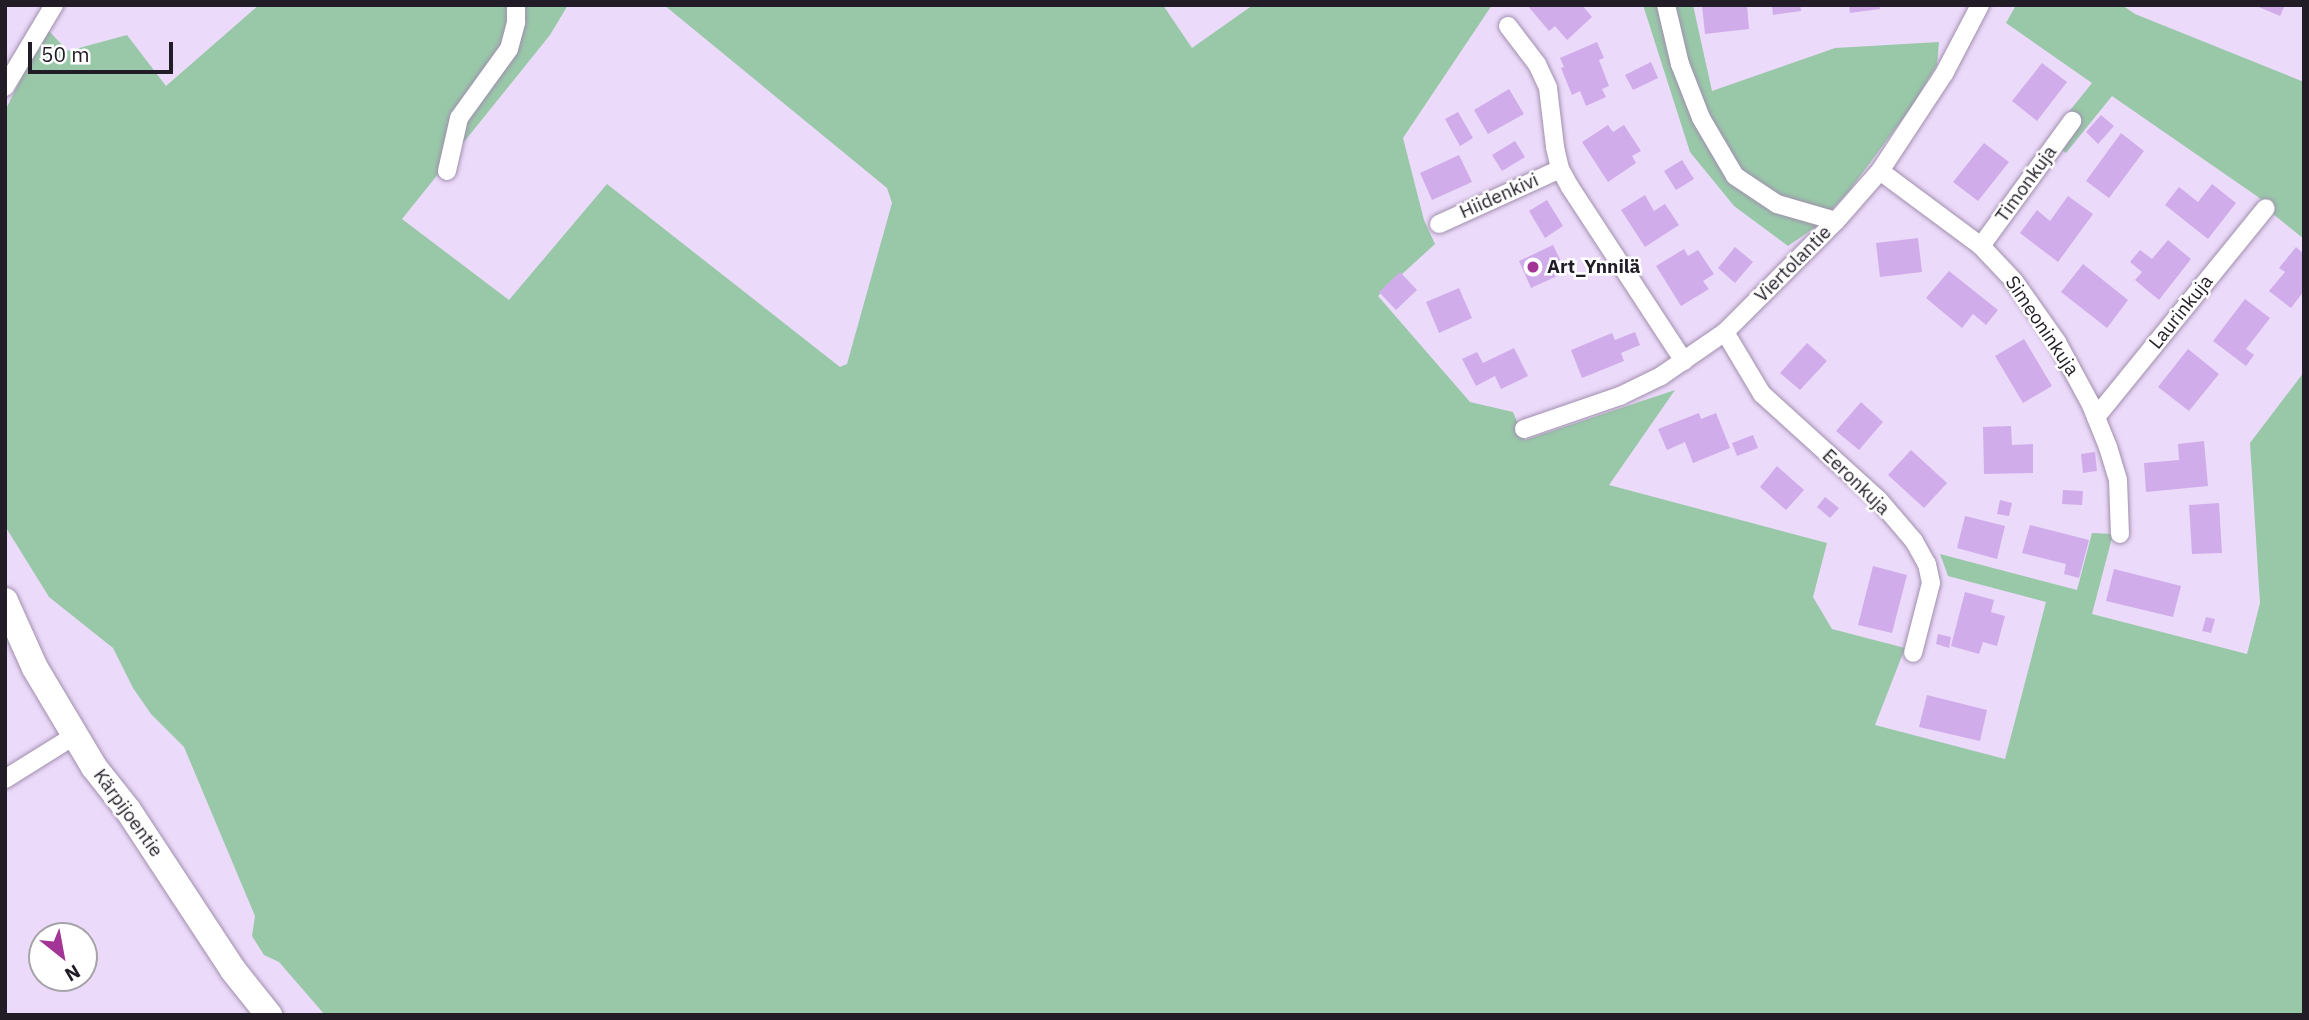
<!DOCTYPE html>
<html>
<head>
<meta charset="utf-8">
<style>
	body { margin:0 }
	#map { position:relative; width:2309px; height:1020px; overflow:hidden; background:#ecdafa; font-family:"IBM Plex Sans",sans-serif }
	div>[style] { position:absolute }
	[style*='--x'] { left:calc(var(--x)*1px); top:calc(var(--y)*1px); width:calc(var(--w)*1px); rotate:calc(var(--a)*1deg) }
	.green>* { inset:0; background:#99c8a9 }
	.building>* { inset:0; background:#d0adea }
	.roads { filter:drop-shadow(0 0 2px #a08fad) drop-shadow(0 0 2px #a08fad) }
	.street>* { height:18px; margin:-9px; padding:0 9px; transform-origin:9px; border-radius:9px; background:#fff }
	.secondary>* { height:26px; margin:-13px; padding:0 13px; transform-origin:13px; border-radius:13px; background:#fff }
	.dots>* { width:19px; height:19px; translate:-50% -50%; box-sizing:border-box; border:4px solid #fff; border-radius:50% }
	span { translate:-50% -50%; white-space:nowrap; text-align:center; line-height:1.15; -webkit-text-stroke:5px #fff; paint-order:stroke }
	.street-label { font-size:19px; color:#221c27 }
	.poi-label { font-size:19px; color:#221c27; font-weight:700 }
	.left { translate:0 -50%; text-align:left }
	.frame { position:absolute; inset:0; border:7px solid #221c27; pointer-events:none }
	.north { position:absolute; left:28px; top:922px; width:70px; height:70px; box-sizing:border-box; background:#fff; border:2px solid #a7a4a9; border-radius:50%; rotate:149deg; font-size:19px; font-weight:700; line-height:28px; text-align:center; color:#221c27 }
	.north::after { content:''; display:block; margin:auto; width:24px; height:32px; background:#a23595; clip-path:polygon(50% 0,100% 100%,50% 72%,0 100%) }
	.scale { position:absolute; left:28px; top:42px; width:145px; height:32px; box-sizing:border-box; border:4px solid #221c27; border-top:0; padding-left:9px; font-size:21px; line-height:24px; white-space:nowrap; color:#221c27; -webkit-text-stroke:5px #fff; paint-order:stroke }
</style>
</head>
<body>
<div id="map">
	<div class="green">
		<i style="clip-path:polygon(259px 5px,568px 5px,550px 35px,402px 219px,509px 300px,607px 184px,840px 367px,847px 364px,892px 203px,887px 188px,664px 5px,1163px 5px,1192px 48px,1253px 5px,1492px 5px,1403px 138px,1424px 220px,1435px 244px,1378px 296px,1470px 402px,1513px 412px,1525px 440px,1675px 390px,1609px 485px,1827px 543px,1813px 597px,1832px 629px,1905px 648px,1875px 725px,2005px 759px,2046px 602px,1948px 576px,1940px 554px,2077px 590px,2092px 533px,2113px 534px,2092px 614px,2247px 654px,2260px 603px,2250px 443px,2304px 372px,2304px 1015px,325px 1015px,279px 962px,264px 955px,252px 936px,255px 916px,184px 747px,151px 714px,133px 688px,113px 648px,49px 597px,5px 526px,5px 111px,46px 28px,68px 51px,127px 35px,166px 86px)"></i>
		<i style="clip-path:polygon(1643px 5px,1693px 5px,1712px 91px,1835px 48px,1939px 42px,1937px 65px,1910px 109px,1849px 191px,1817px 226px,1788px 246px,1734px 206px,1690px 152px)"></i>
		<i style="clip-path:polygon(2016px 5px,2122px 5px,2135px 14px,2304px 82px,2304px 239px,2273px 214px,2241px 252px,2223px 246px,2261px 199px,2112px 96px,2066px 153px,2047px 139px,2092px 83px,2006px 23px)"></i>
	</div>
	<div class="building">
		<i style="clip-path:polygon(1527px 5px,1582px 5px,1592px 17px,1567px 40px,1555px 26px,1549px 31px)"></i>
		<i style="clip-path:polygon(1702px 5px,1747px 5px,1749px 29px,1705px 34px)"></i>
		<i style="clip-path:polygon(1772px 5px,1800px 5px,1801px 11px,1773px 15px)"></i>
		<i style="clip-path:polygon(1849px 5px,1879px 5px,1880px 9px,1850px 13px)"></i>
		<i style="clip-path:polygon(2254px 5px,2285px 5px,2280px 16px)"></i>
		<i style="clip-path:polygon(1597px 42px,1604px 58px,1599px 60px,1609px 86px,1602px 89px,1606px 97px,1586px 106px,1580px 91px,1572px 95px,1561px 68px,1564px 67px,1560px 58px)"></i>
		<i style="clip-path:polygon(1651px 62px,1658px 78px,1633px 90px,1625px 75px)"></i>
		<i style="clip-path:polygon(2042px 63px,2067px 82px,2037px 121px,2012px 101px)"></i>
		<i style="clip-path:polygon(1509px 89px,1524px 114px,1488px 134px,1474px 110px)"></i>
		<i style="clip-path:polygon(1458px 112px,1473px 138px,1460px 146px,1445px 119px)"></i>
		<i style="clip-path:polygon(2101px 115px,2114px 126px,2098px 144px,2086px 132px)"></i>
		<i style="clip-path:polygon(1608px 125px,1613px 132px,1624px 125px,1641px 151px,1632px 156px,1636px 163px,1608px 182px,1582px 142px)"></i>
		<i style="clip-path:polygon(2121px 133px,2144px 151px,2109px 198px,2086px 181px)"></i>
		<i style="clip-path:polygon(1515px 141px,1525px 157px,1502px 171px,1492px 155px)"></i>
		<i style="clip-path:polygon(1984px 143px,2009px 162px,1978px 201px,1953px 182px)"></i>
		<i style="clip-path:polygon(1459px 155px,1472px 182px,1432px 200px,1420px 173px)"></i>
		<i style="clip-path:polygon(1682px 160px,1694px 179px,1676px 190px,1664px 171px)"></i>
		<i style="clip-path:polygon(2212px 184px,2236px 203px,2208px 239px,2165px 205px,2179px 187px,2198px 202px)"></i>
		<i style="clip-path:polygon(1645px 195px,1654px 211px,1665px 204px,1679px 225px,1645px 247px,1621px 210px)"></i>
		<i style="clip-path:polygon(2068px 196px,2093px 214px,2058px 262px,2020px 233px,2037px 210px,2050px 221px)"></i>
		<i style="clip-path:polygon(1547px 200px,1563px 226px,1545px 238px,1529px 211px)"></i>
		<i style="clip-path:polygon(1918px 238px,1922px 272px,1880px 277px,1876px 243px)"></i>
		<i style="clip-path:polygon(2168px 240px,2191px 259px,2159px 300px,2135px 280px,2142px 272px,2130px 262px,2140px 250px,2152px 259px)"></i>
		<i style="clip-path:polygon(1553px 245px,1566px 272px,1531px 288px,1519px 261px)"></i>
		<i style="clip-path:polygon(1735px 247px,1753px 262px,1735px 283px,1718px 268px)"></i>
		<i style="clip-path:polygon(2296px 247px,2304px 254px,2304px 291px,2291px 308px,2269px 291px,2285px 272px,2279px 268px)"></i>
		<i style="clip-path:polygon(1684px 249px,1688px 256px,1698px 250px,1714px 274px,1703px 281px,1709px 289px,1681px 306px,1656px 266px)"></i>
		<i style="clip-path:polygon(2083px 264px,2128px 300px,2107px 328px,2061px 292px)"></i>
		<i style="clip-path:polygon(1949px 271px,1998px 310px,1986px 325px,1973px 314px,1962px 328px,1926px 298px)"></i>
		<i style="clip-path:polygon(1400px 272px,1417px 290px,1396px 310px,1379px 292px)"></i>
		<i style="clip-path:polygon(1459px 288px,1472px 318px,1439px 333px,1426px 302px)"></i>
		<i style="clip-path:polygon(2245px 299px,2270px 318px,2246px 349px,2254px 355px,2246px 366px,2213px 341px)"></i>
		<i style="clip-path:polygon(1635px 332px,1640px 345px,1621px 353px,1624px 361px,1582px 378px,1571px 350px,1612px 333px,1615px 340px)"></i>
		<i style="clip-path:polygon(2024px 339px,2052px 386px,2023px 403px,1995px 356px)"></i>
		<i style="clip-path:polygon(1807px 343px,1827px 361px,1800px 390px,1780px 373px)"></i>
		<i style="clip-path:polygon(1514px 348px,1528px 376px,1501px 389px,1495px 376px,1476px 386px,1462px 359px,1477px 352px,1483px 363px)"></i>
		<i style="clip-path:polygon(2188px 349px,2219px 374px,2189px 411px,2158px 387px)"></i>
		<i style="clip-path:polygon(1861px 402px,1883px 422px,1859px 450px,1836px 431px)"></i>
		<i style="clip-path:polygon(1699px 413px,1701px 419px,1716px 413px,1730px 448px,1693px 463px,1685px 442px,1667px 450px,1658px 429px)"></i>
		<i style="clip-path:polygon(2011px 426px,2012px 445px,2033px 444px,2033px 473px,1984px 474px,1983px 427px)"></i>
		<i style="clip-path:polygon(1753px 435px,1758px 448px,1737px 456px,1732px 443px)"></i>
		<i style="clip-path:polygon(2204px 441px,2208px 486px,2146px 492px,2144px 463px,2179px 460px,2178px 444px)"></i>
		<i style="clip-path:polygon(1911px 450px,1947px 483px,1924px 508px,1888px 475px)"></i>
		<i style="clip-path:polygon(2095px 452px,2097px 471px,2083px 473px,2081px 454px)"></i>
		<i style="clip-path:polygon(1777px 466px,1804px 490px,1786px 510px,1760px 487px)"></i>
		<i style="clip-path:polygon(2063px 490px,2083px 491px,2082px 505px,2062px 504px)"></i>
		<i style="clip-path:polygon(1825px 497px,1839px 508px,1830px 518px,1817px 507px)"></i>
		<i style="clip-path:polygon(2000px 500px,2012px 503px,2009px 516px,1997px 514px)"></i>
		<i style="clip-path:polygon(2219px 503px,2222px 553px,2192px 554px,2189px 505px)"></i>
		<i style="clip-path:polygon(1965px 516px,2005px 526px,1997px 559px,1957px 548px)"></i>
		<i style="clip-path:polygon(2030px 525px,2089px 540px,2079px 578px,2064px 574px,2066px 564px,2022px 553px)"></i>
		<i style="clip-path:polygon(1873px 566px,1907px 575px,1892px 633px,1858px 625px)"></i>
		<i style="clip-path:polygon(2114px 569px,2181px 586px,2173px 617px,2106px 601px)"></i>
		<i style="clip-path:polygon(1965px 592px,1994px 600px,1991px 612px,2005px 616px,1997px 646px,1983px 642px,1979px 654px,1951px 646px)"></i>
		<i style="clip-path:polygon(2206px 617px,2215px 619px,2211px 633px,2202px 631px)"></i>
		<i style="clip-path:polygon(1938px 634px,1951px 637px,1949px 648px,1936px 644px)"></i>
		<i style="clip-path:polygon(1927px 695px,1987px 710px,1980px 741px,1919px 727px)"></i>
	</div>
	<div class="roads">
		<div class="street">
			<i style="--x:1666;--y:5;--w:61;--a:76.7"></i>
			<i style="--x:1680;--y:64;--w:58;--a:68.7"></i>
			<i style="--x:1701;--y:118;--w:67;--a:59.6"></i>
			<i style="--x:1735;--y:176;--w:50;--a:33.7"></i>
			<i style="--x:1777;--y:204;--w:61;--a:16.1"></i>
			<i style="--x:1508;--y:26;--w:48;--a:52.7"></i>
			<i style="--x:1537;--y:64;--w:26;--a:65"></i>
			<i style="--x:1548;--y:88;--w:59;--a:83.2"></i>
			<i style="--x:1555;--y:147;--w:23;--a:77"></i>
			<i style="--x:1560;--y:169;--w:21;--a:61"></i>
			<i style="--x:1570;--y:187;--w:208;--a:56.8"></i>
			<i style="--x:5;--y:87;--w:96;--a:-59.1"></i>
			<i style="--x:447;--y:171;--w:54;--a:-77.2"></i>
			<i style="--x:459;--y:118;--w:85;--a:-54.1"></i>
			<i style="--x:509;--y:49;--w:28;--a:-75"></i>
			<i style="--x:516;--y:22;--w:17;--a:-90"></i>
			<i style="--x:1880;--y:171;--w:126;--a:36.6"></i>
			<i style="--x:1981;--y:246;--w:48;--a:46.7"></i>
			<i style="--x:2014;--y:281;--w:75;--a:54.8"></i>
			<i style="--x:2057;--y:342;--w:72;--a:61.6"></i>
			<i style="--x:2091;--y:405;--w:45;--a:68"></i>
			<i style="--x:2108;--y:447;--w:34;--a:73"></i>
			<i style="--x:2118;--y:480;--w:54;--a:87.9"></i>
			<i style="--x:1439;--y:224;--w:133;--a:-24.4"></i>
			<i style="--x:1981;--y:246;--w:155;--a:-53.9"></i>
			<i style="--x:1725;--y:332;--w:72;--a:59.2"></i>
			<i style="--x:1762;--y:394;--w:158;--a:42.2"></i>
			<i style="--x:1879;--y:500;--w:54;--a:49.5"></i>
			<i style="--x:1914;--y:541;--w:26;--a:61"></i>
			<i style="--x:1927;--y:564;--w:19;--a:78"></i>
			<i style="--x:1931;--y:583;--w:72;--a:104.4"></i>
			<i style="--x:2096;--y:417;--w:269;--a:-50.9"></i>
			<i style="--x:1524;--y:429;--w:102;--a:-19"></i>
			<i style="--x:1620;--y:396;--w:46;--a:-26"></i>
			<i style="--x:1661;--y:376;--w:78;--a:-34.5"></i>
			<i style="--x:1725;--y:332;--w:157;--a:-45"></i>
			<i style="--x:1836;--y:221;--w:67;--a:-48.7"></i>
			<i style="--x:1880;--y:171;--w:116;--a:-56.6"></i>
			<i style="--x:1944;--y:74;--w:78;--a:-62.4"></i>
			<i style="--x:5;--y:779;--w:81;--a:-31.9"></i>
		</div>
		<div class="secondary">
			<i style="--x:5;--y:601;--w:73;--a:65.9"></i>
			<i style="--x:35;--y:668;--w:115;--a:59.2"></i>
			<i style="--x:94;--y:767;--w:55;--a:51.7"></i>
			<i style="--x:128;--y:810;--w:191;--a:56.7"></i>
			<i style="--x:233;--y:970;--w:58;--a:51.3"></i>
		</div>
	</div>
	<div class="dots">
		<i style="left:1533px;top:267px;background:#a23595"></i>
	</div>
	<div class="street-label">
		<span style="left:2026px;top:184px;rotate:-54deg">Timonkuja</span>
		<span style="left:1499px;top:196px;rotate:-24deg">Hiidenkivi</span>
		<span style="left:1793px;top:264px;rotate:-45deg">Viertolantie</span>
		<span style="left:2181px;top:312px;rotate:-51deg">Laurinkuja</span>
		<span style="left:2042px;top:326px;rotate:56deg">Simeoninkuja</span>
		<span style="left:1856px;top:482px;rotate:44deg">Eeronkuja</span>
		<span style="left:128px;top:813px;rotate:54deg">Kärpijoentie</span>
	</div>
	<div class="poi-label">
		<span class="left" style="left:1547px;top:267px">Art_Ynnilä</span>
	</div>
	<div class="frame"></div>
	<div class="north">N</div>
	<div class="scale">50 m</div>
</div>
</body>
</html>
